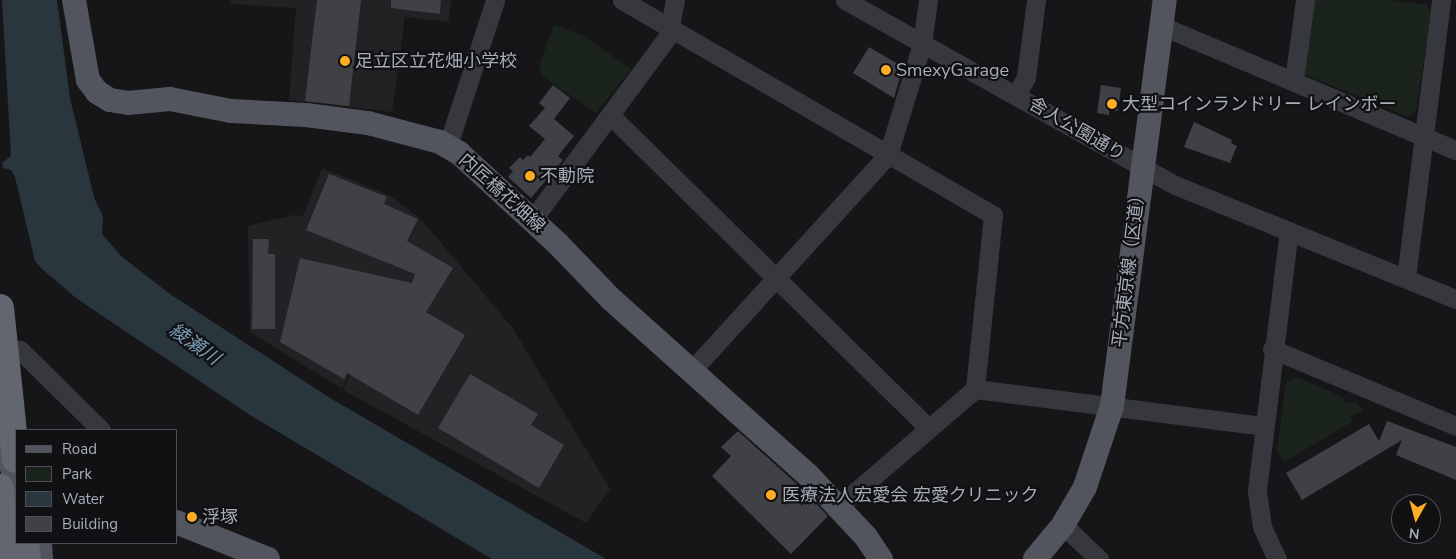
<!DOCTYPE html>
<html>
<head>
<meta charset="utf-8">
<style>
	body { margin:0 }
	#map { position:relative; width:1456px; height:559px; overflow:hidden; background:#161618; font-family:"Nunito Sans","Noto Sans JP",sans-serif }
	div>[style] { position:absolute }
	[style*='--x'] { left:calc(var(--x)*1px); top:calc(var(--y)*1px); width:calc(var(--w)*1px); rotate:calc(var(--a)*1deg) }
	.built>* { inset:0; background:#222225 }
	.green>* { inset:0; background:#1b241c }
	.water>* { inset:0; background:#2a363e }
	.building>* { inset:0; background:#404146 }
	.minor>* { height:19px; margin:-9.5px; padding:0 9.5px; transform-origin:9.5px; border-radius:9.5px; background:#36383e }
	.major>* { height:24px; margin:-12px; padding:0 12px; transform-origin:12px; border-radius:12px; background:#52555d }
	.highway>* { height:28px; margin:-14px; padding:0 14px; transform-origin:14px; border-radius:14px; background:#62666f }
	.highway-bridge>* { height:28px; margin:-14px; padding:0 14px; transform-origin:14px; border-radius:14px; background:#62666f }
	.dots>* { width:14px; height:14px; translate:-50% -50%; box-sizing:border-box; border:2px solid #111113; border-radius:50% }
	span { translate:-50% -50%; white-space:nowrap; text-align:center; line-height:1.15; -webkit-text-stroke:4.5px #111113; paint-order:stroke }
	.poi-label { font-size:18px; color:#a6adba }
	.left { translate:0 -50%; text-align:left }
	.street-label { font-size:18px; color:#a6adba }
	.water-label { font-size:19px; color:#7a9eb8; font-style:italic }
	.legend { position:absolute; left:15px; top:429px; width:162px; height:115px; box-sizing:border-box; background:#111113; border:1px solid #4d4f56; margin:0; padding:6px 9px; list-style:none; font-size:15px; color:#a6adba }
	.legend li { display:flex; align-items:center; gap:10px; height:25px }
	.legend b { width:25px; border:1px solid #4d4f56 }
	.north { position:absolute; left:1391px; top:494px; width:50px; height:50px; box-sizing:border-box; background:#111113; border:1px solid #4d4f56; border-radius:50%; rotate:187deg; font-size:14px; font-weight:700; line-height:20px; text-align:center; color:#a6adba }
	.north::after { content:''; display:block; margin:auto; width:18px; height:22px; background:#ffac27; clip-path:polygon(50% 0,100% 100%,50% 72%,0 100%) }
</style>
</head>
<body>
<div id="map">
	<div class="built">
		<i style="clip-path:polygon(231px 0,452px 0,448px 22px,405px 17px,392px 112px,289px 100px,296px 8px,231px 4px)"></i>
		<i style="clip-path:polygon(322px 168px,389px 195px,420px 218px,342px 389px,250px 332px,248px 226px,294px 215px,303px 216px)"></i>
		<i style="clip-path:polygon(420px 218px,512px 327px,610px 489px,586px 523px,343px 390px)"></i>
	</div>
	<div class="green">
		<i style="clip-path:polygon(1312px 0,1391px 0,1426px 5px,1431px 11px,1416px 111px,1409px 117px,1306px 75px,1304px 70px)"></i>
		<i style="clip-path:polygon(554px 25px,582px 35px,631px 69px,596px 113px,542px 76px,539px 66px)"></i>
		<i style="clip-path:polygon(1296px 377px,1343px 397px,1346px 403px,1355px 401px,1363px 410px,1351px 417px,1353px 421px,1284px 462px,1277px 451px,1286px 383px)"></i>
	</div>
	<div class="water">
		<i style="clip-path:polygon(2px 0,57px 0,70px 98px,94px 197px,103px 217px,102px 234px,121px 256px,170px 294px,330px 398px,606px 559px,492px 559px,250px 415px,76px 298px,41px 268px,35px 261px,15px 177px,11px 170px,3px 168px,2px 163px,11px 156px)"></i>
	</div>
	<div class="building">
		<i style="clip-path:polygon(317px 0,361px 0,349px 106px,305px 101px)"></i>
		<i style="clip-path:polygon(391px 0,441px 0,440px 14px,391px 8px)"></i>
		<i style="clip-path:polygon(869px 47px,903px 67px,894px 98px,853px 73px)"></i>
		<i style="clip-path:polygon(553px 85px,570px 98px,554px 119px,574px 136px,558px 156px,563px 160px,531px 198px,508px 177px,513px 171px,509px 168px,520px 157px,523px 160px,528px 155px,530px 157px,545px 139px,529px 126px,545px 108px,539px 103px)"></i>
		<i style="clip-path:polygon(1101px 85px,1121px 88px,1118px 111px,1109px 110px,1109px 115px,1097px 113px)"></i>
		<i style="clip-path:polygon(1194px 122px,1232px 140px,1231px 143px,1237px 146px,1230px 163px,1184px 147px)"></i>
		<i style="clip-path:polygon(329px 174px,387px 197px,384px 204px,418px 219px,407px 241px,453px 268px,426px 312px,465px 335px,418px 415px,347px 373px,344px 379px,280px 342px,300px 258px,412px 283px,415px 274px,306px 230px)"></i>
		<i style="clip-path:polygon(253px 239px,269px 239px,268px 254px,275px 254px,275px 329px,252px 329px)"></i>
		<i style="clip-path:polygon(470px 374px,538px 414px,531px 425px,564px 445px,539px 488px,438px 428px)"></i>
		<i style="clip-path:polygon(1387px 421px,1456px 447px,1456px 480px,1396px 455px,1402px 440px,1302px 500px,1286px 473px,1369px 424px,1379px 441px)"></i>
		<i style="clip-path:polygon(738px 431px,798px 485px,828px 516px,791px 554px,712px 476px,731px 456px,721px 447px)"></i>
	</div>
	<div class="minor">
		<i style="--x:622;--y:0;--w:429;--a:30.1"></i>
		<i style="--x:993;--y:215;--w:175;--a:95.9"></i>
		<i style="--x:975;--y:389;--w:179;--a:139.3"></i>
		<i style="--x:845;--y:0;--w:378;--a:29.3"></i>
		<i style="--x:1175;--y:185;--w:303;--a:22.1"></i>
		<i style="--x:1162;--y:26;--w:319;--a:22.9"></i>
		<i style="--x:1294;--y:80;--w:81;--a:-82.2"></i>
		<i style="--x:1017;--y:94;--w:19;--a:-62"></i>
		<i style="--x:1026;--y:77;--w:78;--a:-82.6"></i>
		<i style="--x:610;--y:115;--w:447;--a:44.5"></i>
		<i style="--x:448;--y:145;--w:152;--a:-72"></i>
		<i style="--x:532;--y:220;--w:229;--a:-53.5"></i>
		<i style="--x:668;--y:36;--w:37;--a:-79"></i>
		<i style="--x:1406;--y:278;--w:280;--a:-82.8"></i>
		<i style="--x:1272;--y:349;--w:199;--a:22.7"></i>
		<i style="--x:0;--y:351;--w:20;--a:-3"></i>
		<i style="--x:20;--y:350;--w:114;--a:44.6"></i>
		<i style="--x:693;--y:369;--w:290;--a:-47.7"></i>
		<i style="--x:888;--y:155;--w:116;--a:-73"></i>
		<i style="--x:922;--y:44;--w:44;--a:-82.2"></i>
		<i style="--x:975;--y:389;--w:290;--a:7.3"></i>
		<i style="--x:1063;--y:525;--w:50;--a:43.4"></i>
		<i style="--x:1277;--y:559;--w:35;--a:-115"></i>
		<i style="--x:1262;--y:527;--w:37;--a:-98"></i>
		<i style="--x:1257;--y:490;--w:261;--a:-83"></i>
	</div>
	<div class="major">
		<i style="--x:74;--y:0;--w:81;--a:80.1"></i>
		<i style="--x:88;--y:80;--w:15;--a:53"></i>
		<i style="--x:97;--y:92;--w:15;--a:32"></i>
		<i style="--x:110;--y:100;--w:18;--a:9"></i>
		<i style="--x:128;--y:103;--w:42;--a:-5.4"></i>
		<i style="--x:170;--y:99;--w:62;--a:11.1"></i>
		<i style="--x:231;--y:111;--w:75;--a:3.1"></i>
		<i style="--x:306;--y:115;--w:63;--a:7.4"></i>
		<i style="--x:368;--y:123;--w:74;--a:14.8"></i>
		<i style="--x:440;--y:142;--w:22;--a:30"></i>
		<i style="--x:459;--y:153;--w:134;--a:42.6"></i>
		<i style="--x:558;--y:244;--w:76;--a:46.1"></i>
		<i style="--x:611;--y:299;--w:264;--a:41.8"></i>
		<i style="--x:808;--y:475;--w:85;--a:46.9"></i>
		<i style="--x:866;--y:537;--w:27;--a:56"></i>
		<i style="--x:5;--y:440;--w:45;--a:76"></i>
		<i style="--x:176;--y:522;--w:99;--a:21.9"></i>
		<i style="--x:40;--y:543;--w:16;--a:86"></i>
		<i style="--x:1035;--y:559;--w:44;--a:-50.5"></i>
		<i style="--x:1063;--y:525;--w:44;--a:-59.9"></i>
		<i style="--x:1085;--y:487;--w:85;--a:-71.6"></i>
		<i style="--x:1112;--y:406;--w:409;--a:-82.6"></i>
	</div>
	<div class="highway">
		<i style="--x:0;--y:488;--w:71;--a:84.4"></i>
		<i style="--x:25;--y:543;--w:16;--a:83"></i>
	</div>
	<div class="highway-bridge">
		<i style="--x:0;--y:308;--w:152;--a:84"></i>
	</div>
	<div class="dots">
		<i style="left:345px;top:61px;background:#ffac27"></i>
		<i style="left:886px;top:70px;background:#ffac27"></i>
		<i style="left:1112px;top:104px;background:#ffac27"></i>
		<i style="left:530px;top:176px;background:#ffac27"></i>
		<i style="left:771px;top:495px;background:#ffac27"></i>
		<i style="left:192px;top:517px;background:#ffac27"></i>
	</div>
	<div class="poi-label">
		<span class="left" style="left:355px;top:61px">足立区立花畑小学校</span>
		<span class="left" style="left:896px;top:70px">SmexyGarage</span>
		<span class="left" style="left:1122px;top:104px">大型コインランドリー レインボー</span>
		<span class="left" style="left:540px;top:176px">不動院</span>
		<span class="left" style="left:782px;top:495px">医療法人宏愛会 宏愛クリニック</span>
		<span class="left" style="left:202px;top:517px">浮塚</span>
	</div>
	<div class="street-label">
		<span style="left:1077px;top:129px;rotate:30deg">舎人公園通り</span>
		<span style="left:502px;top:193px;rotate:42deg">内匠橋花畑線</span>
		<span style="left:1129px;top:267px;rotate:-83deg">平方東京線（区道）</span>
	</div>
	<div class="water-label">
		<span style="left:194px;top:345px;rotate:35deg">綾瀬川</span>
	</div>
	<ul class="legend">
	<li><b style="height:6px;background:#52555d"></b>Road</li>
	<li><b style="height:14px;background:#1b241c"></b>Park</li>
	<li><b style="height:14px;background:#2a363e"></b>Water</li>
	<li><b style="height:14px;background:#404146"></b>Building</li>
	</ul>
	<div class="north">N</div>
</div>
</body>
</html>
